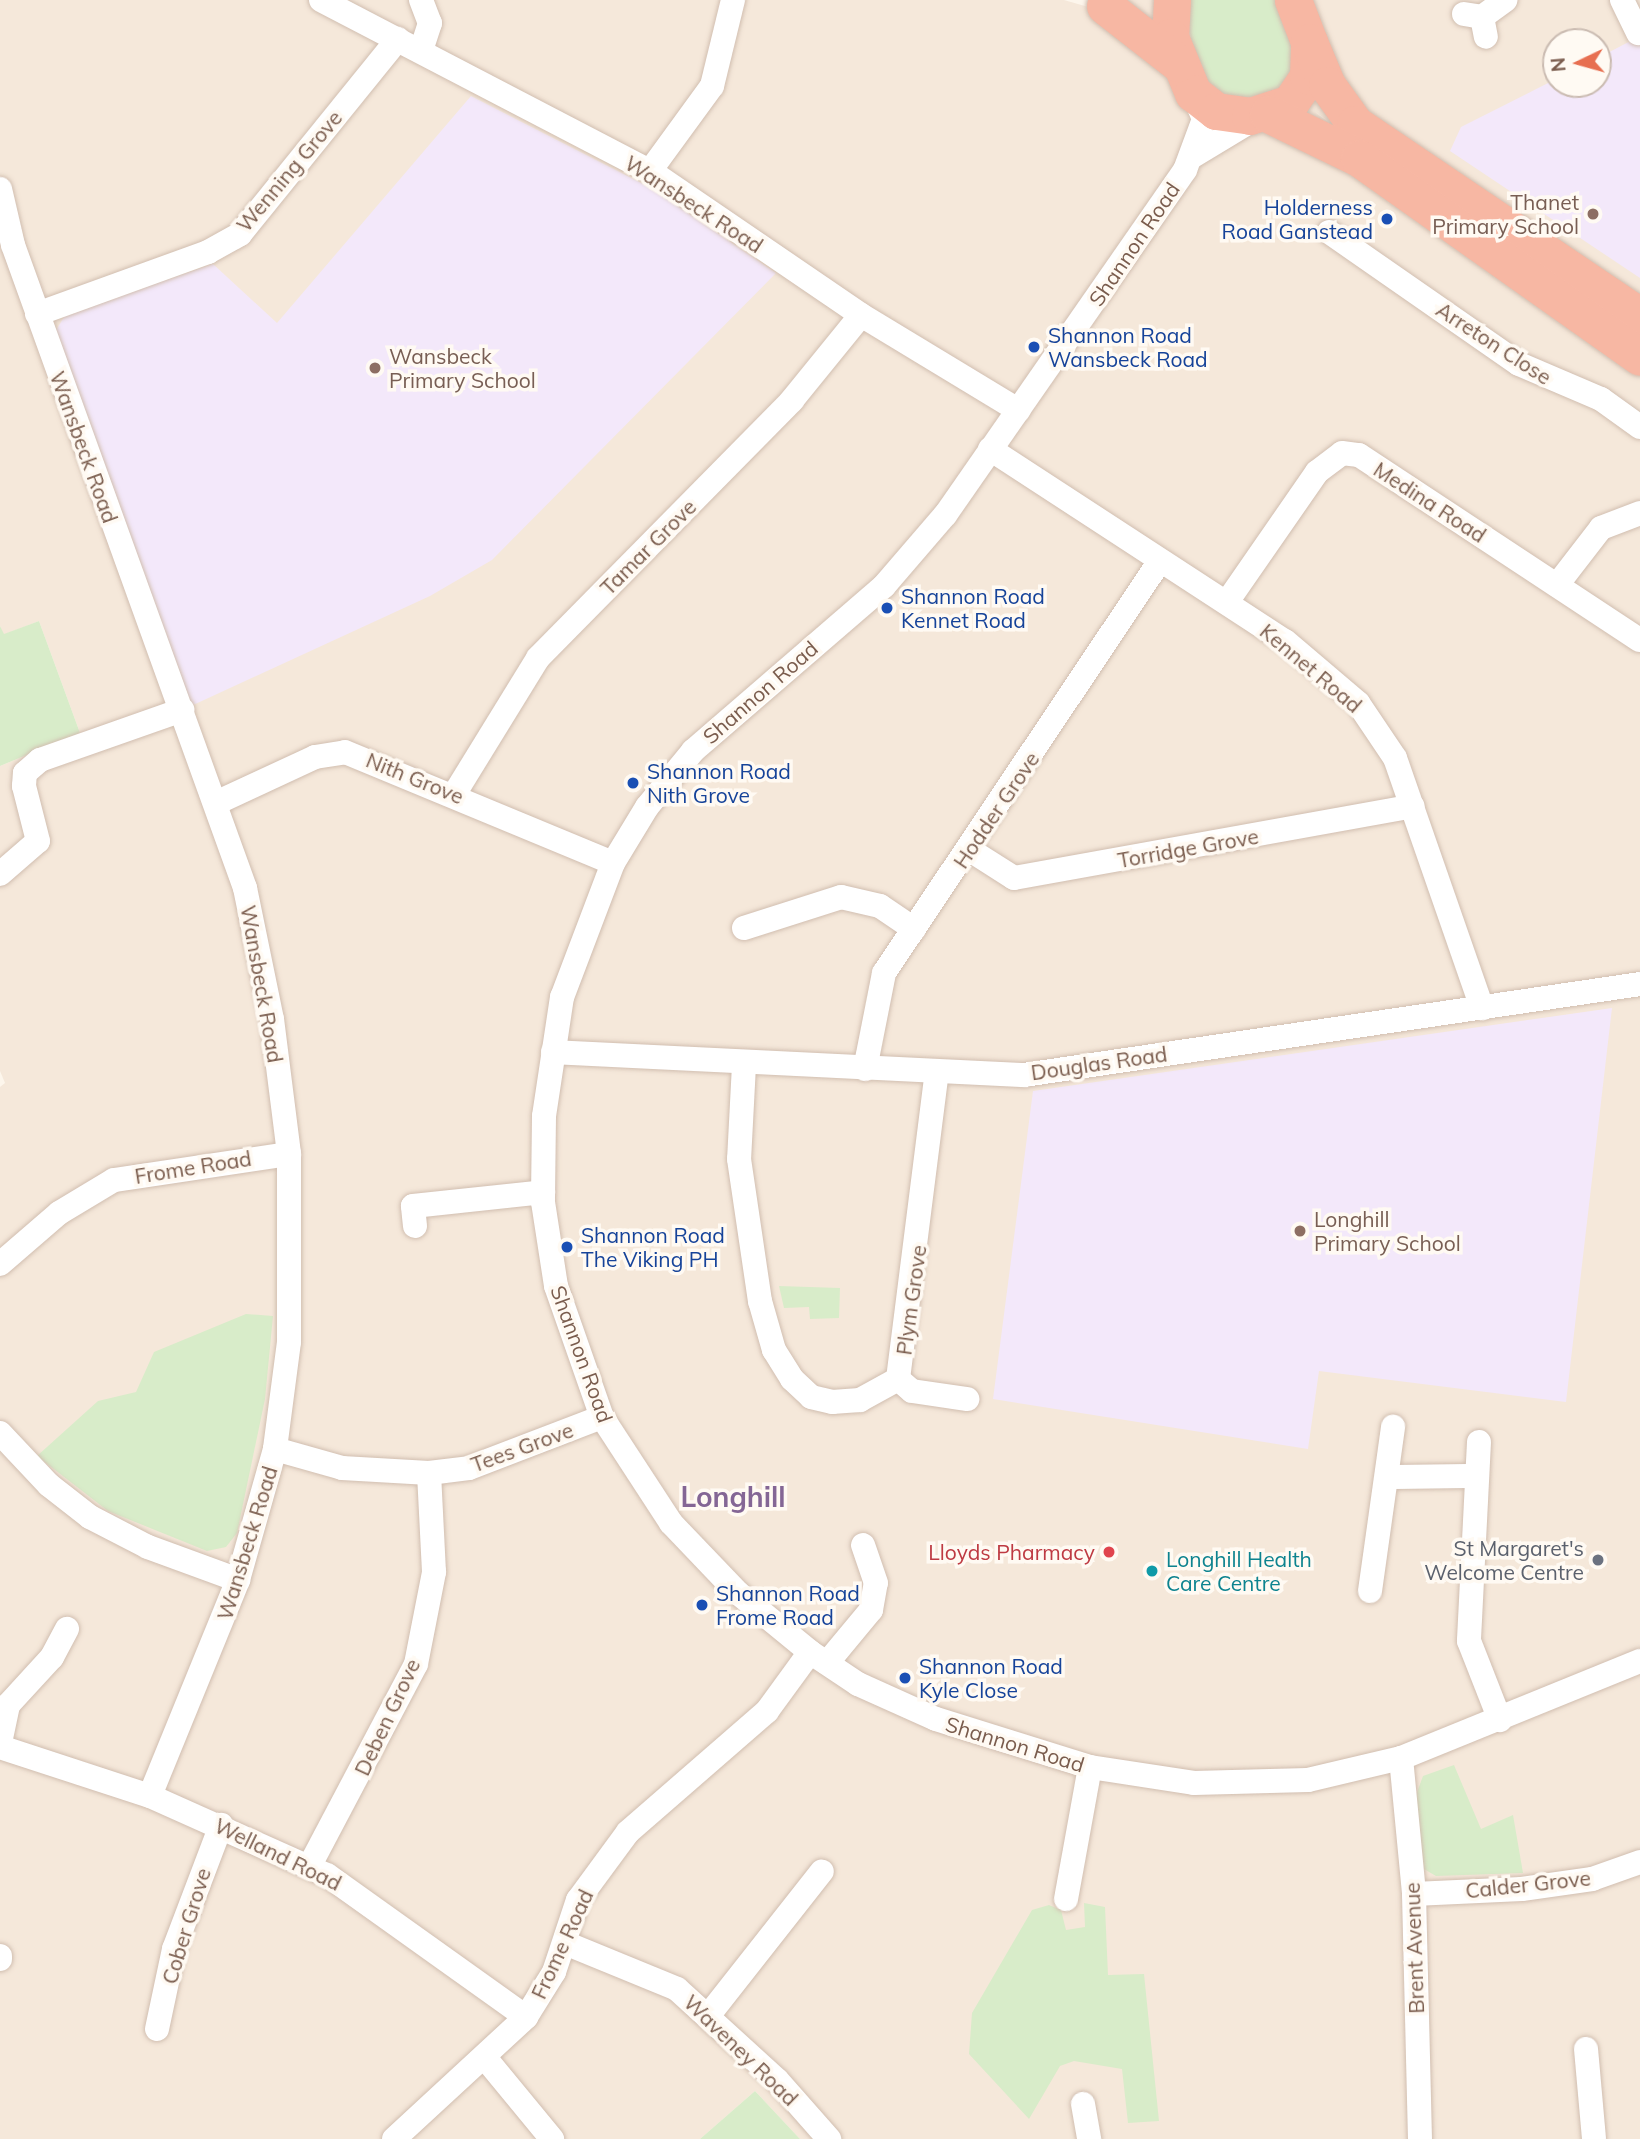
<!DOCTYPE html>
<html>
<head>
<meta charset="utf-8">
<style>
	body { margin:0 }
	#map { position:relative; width:1640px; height:2139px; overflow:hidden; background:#fdf6ec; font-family:Mulish,sans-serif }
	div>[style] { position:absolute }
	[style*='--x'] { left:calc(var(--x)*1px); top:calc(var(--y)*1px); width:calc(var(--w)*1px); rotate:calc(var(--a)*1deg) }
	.residential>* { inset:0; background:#f5e8da }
	.education>* { inset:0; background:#f3e8fa }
	.green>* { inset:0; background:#d8ecc9 }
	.roads { filter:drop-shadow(0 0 2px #d1beb0) drop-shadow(0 0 2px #d1beb0) }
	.minor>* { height:24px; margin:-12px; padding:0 12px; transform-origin:12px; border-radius:12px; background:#fff }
	.highway>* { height:37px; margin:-18.5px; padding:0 18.5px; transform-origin:18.5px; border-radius:18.5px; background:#f7b7a3 }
	.dots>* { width:19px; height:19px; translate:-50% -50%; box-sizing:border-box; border:4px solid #fffaf3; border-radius:50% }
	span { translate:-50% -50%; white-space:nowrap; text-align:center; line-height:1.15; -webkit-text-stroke:7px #fffaf3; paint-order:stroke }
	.street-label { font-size:21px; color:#7a5c4d }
	.education-label { font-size:21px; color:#785e54 }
	.right { translate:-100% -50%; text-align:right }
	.left { translate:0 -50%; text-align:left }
	.transit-label { font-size:21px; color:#164399 }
	.worship-label { font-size:21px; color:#5b616d }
	.health-label { font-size:21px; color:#be3a42 }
	.culture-label { font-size:21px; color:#0d838f }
	.district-label { font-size:28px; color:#846695; font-weight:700 }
	.north { position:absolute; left:1542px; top:28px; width:70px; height:70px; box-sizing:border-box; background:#fffaf3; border:2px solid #cabbb1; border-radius:50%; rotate:265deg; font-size:19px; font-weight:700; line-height:28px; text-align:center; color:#7a5c4d }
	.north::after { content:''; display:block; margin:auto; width:24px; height:32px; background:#e76f51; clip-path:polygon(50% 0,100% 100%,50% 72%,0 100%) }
</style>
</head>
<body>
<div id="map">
	<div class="residential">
		<i style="clip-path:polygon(evenodd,0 0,1064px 0,1137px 21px,1092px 0,1640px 0,1640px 335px,1314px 111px,1640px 372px,1640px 2139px,800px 2139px,755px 2091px,700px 2139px,0 2139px,0 1087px,5px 1083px,0 1071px,0 766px,80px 733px,39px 621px,3px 635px,0 626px,0 0,1556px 42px,1598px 42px,1598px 84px,1556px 84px,1556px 42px)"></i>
	</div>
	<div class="education">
		<i style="clip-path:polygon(1640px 36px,1640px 278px,1450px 151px,1461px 127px,1556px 79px,1598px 84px,1598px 58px)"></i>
		<i style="clip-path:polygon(471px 96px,651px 188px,776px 273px,492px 560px,430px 596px,191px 706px,56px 330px,66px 314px,213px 264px,277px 323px)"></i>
		<i style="clip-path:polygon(1612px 1008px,1566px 1402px,1319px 1371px,1308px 1449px,993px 1399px,1033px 1091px)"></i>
	</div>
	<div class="green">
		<i style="clip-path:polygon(1187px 0,1279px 0,1291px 24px,1292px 71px,1277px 91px,1231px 102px,1194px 72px)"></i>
		<i style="clip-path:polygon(39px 621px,80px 733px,0 766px,0 626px,4px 634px)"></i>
		<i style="clip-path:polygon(779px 1286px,840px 1288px,839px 1318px,810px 1319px,809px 1307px,784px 1308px)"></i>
		<i style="clip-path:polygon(246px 1314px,273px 1316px,265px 1399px,237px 1533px,226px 1547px,207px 1551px,108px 1511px,37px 1456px,98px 1401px,136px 1392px,154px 1352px)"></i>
		<i style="clip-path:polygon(1454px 1765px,1481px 1829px,1513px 1815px,1523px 1873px,1436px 1876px,1424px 1869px,1416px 1795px,1423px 1776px)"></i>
		<i style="clip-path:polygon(1084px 1903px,1105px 1907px,1108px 1975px,1144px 1974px,1159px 2121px,1128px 2123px,1122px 2069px,1074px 2061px,1060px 2066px,1029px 2119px,969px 2054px,972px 2013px,1032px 1910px,1049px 1905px,1061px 1910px,1066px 1930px,1085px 1927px)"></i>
		<i style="clip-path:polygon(755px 2091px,800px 2139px,700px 2139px)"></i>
	</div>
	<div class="roads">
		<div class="minor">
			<i style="--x:321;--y:0;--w:371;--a:27.5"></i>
			<i style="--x:650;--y:171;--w:255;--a:34.3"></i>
			<i style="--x:861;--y:315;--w:184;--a:31.2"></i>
			<i style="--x:421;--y:0;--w:25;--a:69"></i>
			<i style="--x:430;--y:23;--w:28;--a:108"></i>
			<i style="--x:1622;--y:0;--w:37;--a:64"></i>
			<i style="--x:1464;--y:14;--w:18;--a:9"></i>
			<i style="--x:1482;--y:17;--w:20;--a:79"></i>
			<i style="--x:1482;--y:17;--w:29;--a:-36"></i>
			<i style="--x:1193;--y:93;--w:28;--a:67"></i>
			<i style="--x:1204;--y:119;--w:54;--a:110.4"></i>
			<i style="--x:1185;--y:170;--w:420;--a:124.8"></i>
			<i style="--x:945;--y:515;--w:94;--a:130.7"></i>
			<i style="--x:884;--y:586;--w:252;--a:139.2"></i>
			<i style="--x:693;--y:751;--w:72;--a:129.4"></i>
			<i style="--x:647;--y:807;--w:66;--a:121.3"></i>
			<i style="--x:613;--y:863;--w:143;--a:110.8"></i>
			<i style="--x:562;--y:997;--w:120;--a:98.6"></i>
			<i style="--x:544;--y:1116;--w:86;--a:90.7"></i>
			<i style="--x:543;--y:1202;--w:85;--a:81.2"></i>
			<i style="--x:556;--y:1286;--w:139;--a:70.7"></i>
			<i style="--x:602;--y:1417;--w:126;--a:56.9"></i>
			<i style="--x:671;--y:1523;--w:97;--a:46.3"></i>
			<i style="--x:738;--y:1593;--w:93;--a:39.3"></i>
			<i style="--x:810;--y:1652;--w:58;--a:33.7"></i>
			<i style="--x:858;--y:1684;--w:85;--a:24.2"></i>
			<i style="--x:936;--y:1719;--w:161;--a:17.3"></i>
			<i style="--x:1090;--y:1767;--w:105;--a:8.7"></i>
			<i style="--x:1194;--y:1783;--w:114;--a:-1.5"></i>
			<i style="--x:1308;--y:1780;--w:96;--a:-13.3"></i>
			<i style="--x:1401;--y:1758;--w:258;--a:-22.1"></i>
			<i style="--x:1193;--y:156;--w:74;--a:-31.1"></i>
			<i style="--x:650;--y:171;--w:105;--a:-53.9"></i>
			<i style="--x:712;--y:86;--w:89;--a:-76.3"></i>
			<i style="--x:0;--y:189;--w:57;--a:76.9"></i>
			<i style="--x:13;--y:245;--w:684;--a:70.16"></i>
			<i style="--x:245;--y:888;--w:134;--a:78.4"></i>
			<i style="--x:272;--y:1019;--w:136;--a:82.8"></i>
			<i style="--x:289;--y:1154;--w:188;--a:90"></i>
			<i style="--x:289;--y:1342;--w:108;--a:97.5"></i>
			<i style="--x:275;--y:1449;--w:136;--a:105.8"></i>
			<i style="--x:238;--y:1580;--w:233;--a:112.2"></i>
			<i style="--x:1329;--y:232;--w:231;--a:34.8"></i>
			<i style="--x:1519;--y:364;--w:89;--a:23.1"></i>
			<i style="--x:1601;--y:399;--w:48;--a:35.7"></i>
			<i style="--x:37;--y:314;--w:182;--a:-19.9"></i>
			<i style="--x:208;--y:252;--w:37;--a:-29"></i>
			<i style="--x:240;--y:234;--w:251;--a:-51"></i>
			<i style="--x:990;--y:449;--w:352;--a:33.1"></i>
			<i style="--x:1285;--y:641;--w:96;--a:40.3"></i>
			<i style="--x:1358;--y:703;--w:66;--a:56.1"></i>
			<i style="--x:1395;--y:758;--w:265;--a:70.8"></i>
			<i style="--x:1557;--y:585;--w:72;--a:-52.3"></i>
			<i style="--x:1601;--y:528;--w:42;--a:-21"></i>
			<i style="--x:1227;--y:602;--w:158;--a:-55.3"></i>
			<i style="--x:1317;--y:472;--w:31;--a:-37"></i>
			<i style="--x:1342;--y:453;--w:17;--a:7"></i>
			<i style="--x:1359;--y:455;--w:336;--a:33.4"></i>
			<i style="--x:455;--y:793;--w:158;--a:-58.4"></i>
			<i style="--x:538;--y:658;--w:362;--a:-45.4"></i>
			<i style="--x:792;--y:400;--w:109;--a:-50.9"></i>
			<i style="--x:216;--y:803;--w:109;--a:-24.9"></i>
			<i style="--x:315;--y:757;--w:30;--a:-9"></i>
			<i style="--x:345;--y:752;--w:290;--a:22.5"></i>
			<i style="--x:970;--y:850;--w:52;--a:32.5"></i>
			<i style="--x:1014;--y:878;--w:405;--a:-10.2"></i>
			<i style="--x:0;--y:874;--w:50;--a:-41"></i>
			<i style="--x:38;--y:841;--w:57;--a:-104.3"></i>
			<i style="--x:24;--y:786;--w:13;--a:-86"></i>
			<i style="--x:25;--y:773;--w:20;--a:-41"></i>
			<i style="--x:40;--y:760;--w:151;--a:-19.4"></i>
			<i style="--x:744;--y:928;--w:102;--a:-17.7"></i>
			<i style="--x:841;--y:897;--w:40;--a:13"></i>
			<i style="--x:880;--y:906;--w:41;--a:34.1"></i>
			<i style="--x:553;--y:1052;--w:472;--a:2.8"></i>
			<i style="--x:1024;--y:1075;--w:623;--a:-8.4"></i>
			<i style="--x:744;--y:1065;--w:94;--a:93"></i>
			<i style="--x:739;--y:1159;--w:144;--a:81.6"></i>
			<i style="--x:760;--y:1301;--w:51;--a:74.1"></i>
			<i style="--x:774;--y:1350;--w:34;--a:58"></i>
			<i style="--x:792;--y:1379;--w:26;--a:43"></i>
			<i style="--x:811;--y:1397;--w:22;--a:13"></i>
			<i style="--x:832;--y:1402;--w:28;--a:-4"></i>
			<i style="--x:860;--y:1400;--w:43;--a:-28.9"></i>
			<i style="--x:898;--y:1379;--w:309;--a:-82.8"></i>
			<i style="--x:865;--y:1069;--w:98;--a:-78.8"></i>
			<i style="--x:884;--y:973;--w:495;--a:-56.2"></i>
			<i style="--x:415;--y:1226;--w:20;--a:-96"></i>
			<i style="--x:413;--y:1206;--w:131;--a:-6.1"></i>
			<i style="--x:0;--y:1264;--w:78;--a:-40.8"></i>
			<i style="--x:59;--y:1213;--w:64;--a:-31"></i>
			<i style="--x:114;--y:1180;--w:177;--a:-8.5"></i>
			<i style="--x:898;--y:1379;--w:18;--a:41"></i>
			<i style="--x:912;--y:1391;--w:56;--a:8.3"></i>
			<i style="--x:0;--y:1433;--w:71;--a:46.7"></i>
			<i style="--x:49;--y:1485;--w:52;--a:38"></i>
			<i style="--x:90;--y:1517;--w:65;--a:27.3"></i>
			<i style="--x:148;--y:1547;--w:96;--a:20.1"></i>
			<i style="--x:1479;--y:1442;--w:199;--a:92.9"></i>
			<i style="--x:1469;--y:1641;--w:85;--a:68.6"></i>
			<i style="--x:275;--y:1449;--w:70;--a:15.8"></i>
			<i style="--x:342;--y:1468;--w:87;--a:3.3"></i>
			<i style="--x:429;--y:1473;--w:40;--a:-7.1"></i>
			<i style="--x:469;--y:1468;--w:142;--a:-21"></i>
			<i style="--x:1388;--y:1477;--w:86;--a:-0.7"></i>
			<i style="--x:1370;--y:1591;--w:166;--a:-82"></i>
			<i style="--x:827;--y:1663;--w:69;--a:-50.3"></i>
			<i style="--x:871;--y:1610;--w:27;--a:-80"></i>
			<i style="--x:876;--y:1583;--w:40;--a:-108.9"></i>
			<i style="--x:0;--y:1743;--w:39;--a:-78"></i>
			<i style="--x:8;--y:1705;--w:65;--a:-47.5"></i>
			<i style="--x:52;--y:1657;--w:32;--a:-62"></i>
			<i style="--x:0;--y:1747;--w:158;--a:18.1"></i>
			<i style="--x:150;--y:1796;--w:194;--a:24.1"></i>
			<i style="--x:327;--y:1875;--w:244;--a:35.5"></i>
			<i style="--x:1401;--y:1758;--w:137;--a:84.5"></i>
			<i style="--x:1414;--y:1894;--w:245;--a:88.6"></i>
			<i style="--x:309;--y:1867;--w:229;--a:-62.2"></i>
			<i style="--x:416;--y:1664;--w:94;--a:-78.9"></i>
			<i style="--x:434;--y:1572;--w:99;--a:-92.9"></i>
			<i style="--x:1414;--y:1894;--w:108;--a:-2.7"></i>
			<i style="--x:1522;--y:1889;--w:71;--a:-8.1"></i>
			<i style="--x:1592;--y:1879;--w:51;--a:-19.5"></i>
			<i style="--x:1066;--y:1899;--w:134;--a:-79.7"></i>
			<i style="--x:565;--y:1943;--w:121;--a:22.3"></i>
			<i style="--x:677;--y:1989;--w:135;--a:42.3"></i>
			<i style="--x:777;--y:2080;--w:79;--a:48.6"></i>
			<i style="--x:0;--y:1959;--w:3;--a:-90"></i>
			<i style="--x:708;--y:2016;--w:184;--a:-51.8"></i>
			<i style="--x:157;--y:2029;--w:82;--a:-78"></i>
			<i style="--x:174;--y:1949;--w:133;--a:-69.2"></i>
			<i style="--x:1586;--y:2049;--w:90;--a:84.9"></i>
			<i style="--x:486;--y:2059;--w:104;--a:50.5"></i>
			<i style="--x:1083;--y:2104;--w:36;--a:80"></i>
			<i style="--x:394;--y:2139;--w:180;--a:-42.7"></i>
			<i style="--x:526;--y:2017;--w:53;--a:-58.1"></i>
			<i style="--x:554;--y:1972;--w:76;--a:-71.6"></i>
			<i style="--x:578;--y:1900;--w:84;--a:-53.7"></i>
			<i style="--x:628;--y:1832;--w:184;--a:-41"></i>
			<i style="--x:767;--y:1711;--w:73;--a:-53.9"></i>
		</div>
		<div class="highway">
			<i style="--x:1172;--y:0;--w:37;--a:93"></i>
			<i style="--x:1170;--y:37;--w:61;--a:67.7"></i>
			<i style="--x:1193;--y:93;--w:29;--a:38"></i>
			<i style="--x:1216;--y:111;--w:34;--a:8"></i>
			<i style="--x:1250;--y:116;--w:42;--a:-18"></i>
			<i style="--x:1290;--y:103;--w:32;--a:-56"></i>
			<i style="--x:1308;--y:76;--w:34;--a:-88"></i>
			<i style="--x:1309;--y:42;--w:45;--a:-110.9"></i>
			<i style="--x:1105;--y:6;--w:93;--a:38"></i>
			<i style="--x:1309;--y:42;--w:47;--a:67.3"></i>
			<i style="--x:1327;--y:85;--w:48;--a:54.3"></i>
			<i style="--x:1355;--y:124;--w:344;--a:34"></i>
			<i style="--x:1268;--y:114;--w:101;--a:25.8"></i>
			<i style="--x:1359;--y:158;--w:344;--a:35.3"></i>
		</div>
	</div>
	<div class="dots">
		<i style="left:1593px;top:214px;background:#8d6e63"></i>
		<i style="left:1387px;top:219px;background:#1a4fb4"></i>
		<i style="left:1034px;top:347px;background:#1a4fb4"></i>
		<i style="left:375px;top:368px;background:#8d6e63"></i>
		<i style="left:887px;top:608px;background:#1a4fb4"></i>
		<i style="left:633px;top:783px;background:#1a4fb4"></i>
		<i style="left:1300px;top:1231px;background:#8d6e63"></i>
		<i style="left:567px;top:1247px;background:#1a4fb4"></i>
		<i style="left:1109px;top:1552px;background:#e0444e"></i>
		<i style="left:1598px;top:1560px;background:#6b7280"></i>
		<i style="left:1152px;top:1571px;background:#0f9aa8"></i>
		<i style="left:702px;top:1605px;background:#1a4fb4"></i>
		<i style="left:905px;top:1678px;background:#1a4fb4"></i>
	</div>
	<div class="street-label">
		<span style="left:289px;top:171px;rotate:-50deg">Wenning Grove</span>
		<span style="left:694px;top:204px;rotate:33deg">Wansbeck Road</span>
		<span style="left:1134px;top:244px;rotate:-56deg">Shannon Road</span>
		<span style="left:1494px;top:343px;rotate:33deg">Arreton Close</span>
		<span style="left:84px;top:447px;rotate:70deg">Wansbeck Road</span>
		<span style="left:1430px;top:502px;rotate:33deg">Medina Road</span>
		<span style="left:648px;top:547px;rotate:-45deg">Tamar Grove</span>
		<span style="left:1311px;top:668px;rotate:40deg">Kennet Road</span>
		<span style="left:760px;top:692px;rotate:-41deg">Shannon Road</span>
		<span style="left:415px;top:778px;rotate:22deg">Nith Grove</span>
		<span style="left:996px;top:810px;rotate:-56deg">Hodder Grove</span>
		<span style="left:1188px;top:848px;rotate:-10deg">Torridge Grove</span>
		<span style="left:262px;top:984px;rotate:80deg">Wansbeck Road</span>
		<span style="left:1099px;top:1063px;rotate:-8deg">Douglas Road</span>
		<span style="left:193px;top:1167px;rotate:-9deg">Frome Road</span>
		<span style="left:911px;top:1300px;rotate:-82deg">Plym Grove</span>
		<span style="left:582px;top:1354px;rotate:70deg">Shannon Road</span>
		<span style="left:522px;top:1447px;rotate:-20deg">Tees Grove</span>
		<span style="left:247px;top:1543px;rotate:-73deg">Wansbeck Road</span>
		<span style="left:387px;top:1717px;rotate:-65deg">Deben Grove</span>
		<span style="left:1015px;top:1744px;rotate:17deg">Shannon Road</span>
		<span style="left:278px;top:1854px;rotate:26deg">Welland Road</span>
		<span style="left:1528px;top:1884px;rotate:-6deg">Calder Grove</span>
		<span style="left:186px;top:1926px;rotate:-73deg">Cober Grove</span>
		<span style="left:562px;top:1944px;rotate:-65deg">Frome Road</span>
		<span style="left:1414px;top:1948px;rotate:-92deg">Brent Avenue</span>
		<span style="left:741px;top:2050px;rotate:44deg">Waveney Road</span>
	</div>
	<div class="education-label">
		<span class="right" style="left:1579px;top:214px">Thanet<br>Primary School</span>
		<span class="left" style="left:389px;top:368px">Wansbeck<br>Primary School</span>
		<span class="left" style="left:1314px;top:1231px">Longhill<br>Primary School</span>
	</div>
	<div class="transit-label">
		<span class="right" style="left:1373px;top:219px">Holderness<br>Road Ganstead</span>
		<span class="left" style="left:1048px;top:347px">Shannon Road<br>Wansbeck Road</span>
		<span class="left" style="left:901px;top:608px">Shannon Road<br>Kennet Road</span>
		<span class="left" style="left:647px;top:783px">Shannon Road<br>Nith Grove</span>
		<span class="left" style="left:581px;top:1247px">Shannon Road<br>The Viking PH</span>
		<span class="left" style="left:716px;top:1605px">Shannon Road<br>Frome Road</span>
		<span class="left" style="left:919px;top:1678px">Shannon Road<br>Kyle Close</span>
	</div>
	<div class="worship-label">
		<span class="right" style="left:1584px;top:1560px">St Margaret's<br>Welcome Centre</span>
	</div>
	<div class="health-label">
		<span class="right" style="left:1095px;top:1552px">Lloyds Pharmacy</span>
	</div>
	<div class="culture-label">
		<span class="left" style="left:1166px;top:1571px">Longhill Health<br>Care Centre</span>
	</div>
	<div class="district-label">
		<span style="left:733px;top:1497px">Longhill</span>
	</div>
	<div class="north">N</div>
</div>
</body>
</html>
